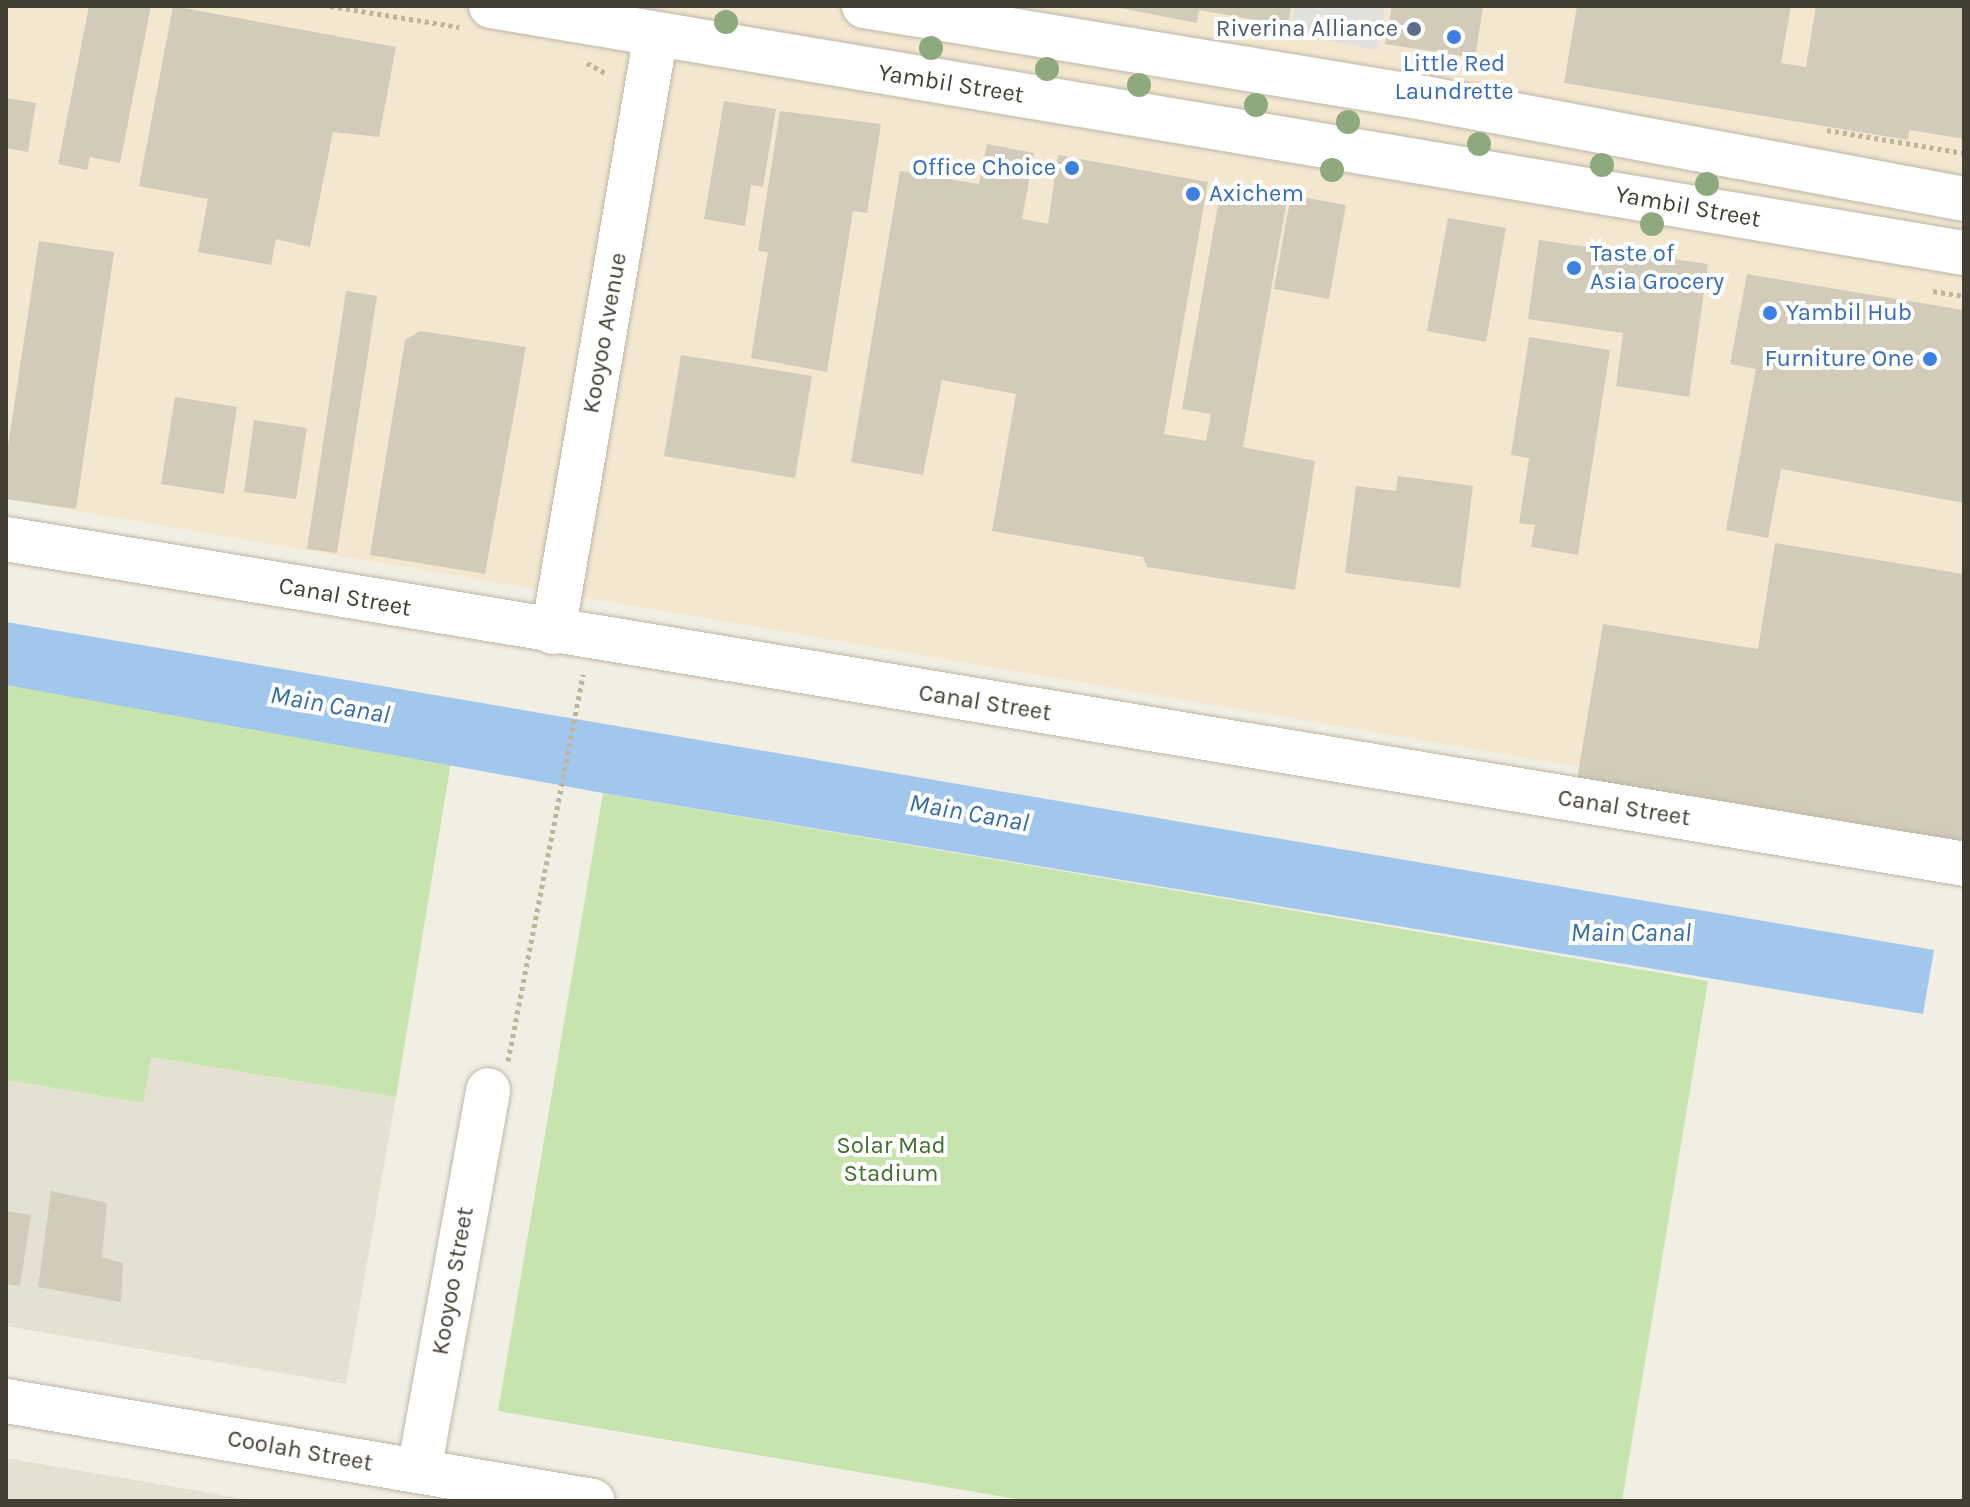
<!DOCTYPE html>
<html>
<head>
<meta charset="utf-8">
<style>
	body { margin:0 }
	#map { position:relative; width:1970px; height:1507px; overflow:hidden; background:#f1eee4; font-family:Karla,sans-serif }
	div>[style] { position:absolute }
	[style*='--x'] { left:calc(var(--x)*1px); top:calc(var(--y)*1px); width:calc(var(--w)*1px); rotate:calc(var(--a)*1deg) }
	.residential>* { inset:0; background:#e5e1d2 }
	.commercial>* { inset:0; background:#f3e7d0 }
	.green>* { inset:0; background:#c7e4ae }
	.parking>* { inset:0; background:#e2e0dc }
	.water>* { inset:0; background:#a2c7ec }
	.building>* { inset:0; background:#d2cbba }
	.path>* { height:5px; margin-top:-2.5px; transform-origin:0; background:repeating-linear-gradient(90deg,#bdb499 0 4px,transparent 0 8px) }
	.roads { filter:drop-shadow(0 0 2px #bcb7a7) drop-shadow(0 0 2px #bcb7a7) }
	.minor>* { height:44px; margin:-22px; padding:0 22px; transform-origin:22px; border-radius:22px; background:#fff }
	.trees>* { width:24px; height:24px; margin:-12px; border-radius:50%; background:#8fa97e }
	.dots>* { width:22px; height:22px; translate:-50% -50%; box-sizing:border-box; border:4px solid #fff; border-radius:50% }
	span { translate:-50% -50%; white-space:nowrap; text-align:center; line-height:1.15; -webkit-text-stroke:8px #fff; paint-order:stroke }
	.service-label { font-size:24px; color:#4e5e75 }
	.right { translate:-100% -50%; text-align:right }
	.shop-label { font-size:24px; color:#366cbe }
	.left { translate:0 -50%; text-align:left }
	.street-label { font-size:24px; color:#433f34 }
	.park-label { font-size:24px; color:#3f712b }
	.water-label { font-size:26px; color:#336ca9; font-style:italic }
	.frame { position:absolute; inset:0; border:8px solid #433f34; pointer-events:none }
</style>
</head>
<body>
<div id="map">
	<div class="residential">
		<i style="clip-path:polygon(150px 1057px,396px 1097px,346px 1384px,6px 1326px,6px 1080px,142px 1103px)"></i>
		<i style="clip-path:polygon(6px 1458px,258px 1501px,6px 1501px)"></i>
	</div>
	<div class="commercial">
		<i style="clip-path:polygon(6px 6px,1964px 6px,1964px 833px,6px 499px)"></i>
	</div>
	<div class="green">
		<i style="clip-path:polygon(6px 685px,451px 762px,396px 1097px,151px 1057px,143px 1103px,6px 1080px)"></i>
		<i style="clip-path:polygon(603px 793px,1708px 981px,1622px 1501px,1028px 1501px,498px 1411px)"></i>
	</div>
	<div class="parking">
		<i style="clip-path:polygon(1295px 6px,1385px 6px,1377px 50px,1290px 34px)"></i>
	</div>
	<div class="water">
		<i style="clip-path:polygon(6px 622px,1934px 950px,1923px 1014px,603px 793px,6px 685px)"></i>
	</div>
	<div class="building">
		<i style="clip-path:polygon(89px 6px,151px 6px,120px 163px,90px 157px,87px 170px,58px 164px)"></i>
		<i style="clip-path:polygon(173px 6px,396px 47px,379px 137px,333px 132px,310px 247px,276px 239px,271px 265px,198px 252px,208px 199px,139px 186px)"></i>
		<i style="clip-path:polygon(1110px 6px,1291px 6px,1288px 26px,1199px 10px,1197px 23px)"></i>
		<i style="clip-path:polygon(1392px 6px,1483px 6px,1475px 58px,1385px 44px)"></i>
		<i style="clip-path:polygon(1577px 6px,1791px 6px,1781px 63px,1806px 67px,1816px 6px,1964px 6px,1964px 139px,1909px 130px,1908px 140px,1564px 83px)"></i>
		<i style="clip-path:polygon(6px 98px,36px 103px,28px 152px,6px 148px)"></i>
		<i style="clip-path:polygon(724px 101px,776px 109px,763px 187px,751px 185px,745px 226px,704px 219px)"></i>
		<i style="clip-path:polygon(780px 111px,881px 124px,867px 213px,853px 211px,827px 372px,751px 358px,768px 252px,758px 251px)"></i>
		<i style="clip-path:polygon(987px 144px,1034px 153px,1022px 219px,1048px 224px,1058px 155px,1208px 182px,1164px 434px,1206px 441px,1211px 414px,1182px 409px,1221px 188px,1287px 200px,1243px 447px,1315px 461px,1295px 590px,1147px 567px,1143px 557px,992px 531px,1016px 394px,942px 380px,923px 475px,851px 462px,900px 171px,979px 184px)"></i>
		<i style="clip-path:polygon(1291px 195px,1346px 205px,1329px 299px,1274px 289px)"></i>
		<i style="clip-path:polygon(1448px 218px,1506px 228px,1486px 342px,1427px 331px)"></i>
		<i style="clip-path:polygon(1539px 240px,1708px 264px,1689px 397px,1616px 386px,1623px 333px,1528px 319px)"></i>
		<i style="clip-path:polygon(39px 241px,114px 252px,76px 509px,6px 499px,6px 459px)"></i>
		<i style="clip-path:polygon(1747px 274px,1964px 310px,1964px 503px,1781px 469px,1768px 538px,1726px 530px,1756px 369px,1730px 364px)"></i>
		<i style="clip-path:polygon(346px 291px,377px 296px,337px 553px,307px 549px)"></i>
		<i style="clip-path:polygon(420px 331px,526px 347px,485px 574px,370px 555px,405px 340px)"></i>
		<i style="clip-path:polygon(1529px 337px,1610px 350px,1578px 555px,1531px 547px,1535px 525px,1519px 523px,1529px 458px,1511px 455px)"></i>
		<i style="clip-path:polygon(681px 355px,812px 376px,795px 478px,664px 456px)"></i>
		<i style="clip-path:polygon(175px 397px,237px 407px,224px 494px,161px 484px)"></i>
		<i style="clip-path:polygon(254px 420px,307px 428px,296px 499px,244px 492px)"></i>
		<i style="clip-path:polygon(1398px 476px,1473px 486px,1460px 588px,1345px 573px,1356px 486px,1396px 491px)"></i>
		<i style="clip-path:polygon(1775px 543px,1964px 574px,1964px 842px,1577px 779px,1603px 624px,1758px 649px)"></i>
		<i style="clip-path:polygon(51px 1191px,107px 1203px,102px 1257px,123px 1263px,121px 1302px,38px 1287px)"></i>
		<i style="clip-path:polygon(6px 1211px,31px 1215px,20px 1286px,6px 1284px)"></i>
	</div>
	<div class="path">
		<i style="--x:330;--y:6;--w:131;--a:9.2"></i>
		<i style="--x:587;--y:63;--w:21;--a:29"></i>
		<i style="--x:1827;--y:130;--w:139;--a:9.5"></i>
		<i style="--x:1933;--y:291;--w:31;--a:9"></i>
		<i style="--x:508;--y:1061;--w:394;--a:-79"></i>
	</div>
	<div class="roads">
		<div class="minor">
			<i style="--x:491;--y:6;--w:1494;--a:9.52"></i>
			<i style="--x:864;--y:6;--w:568;--a:9.33"></i>
			<i style="--x:1424;--y:98;--w:549;--a:10.59"></i>
			<i style="--x:6;--y:539;--w:1985;--a:9.42"></i>
			<i style="--x:553;--y:632;--w:607;--a:-80.23"></i>
			<i style="--x:6;--y:1401;--w:595;--a:9.67"></i>
			<i style="--x:419;--y:1471;--w:387;--a:-79.7"></i>
		</div>
	</div>
	<div class="trees">
		<i style="left:726px;top:22px"></i>
		<i style="left:931px;top:48px"></i>
		<i style="left:1047px;top:69px"></i>
		<i style="left:1139px;top:85px"></i>
		<i style="left:1256px;top:105px"></i>
		<i style="left:1348px;top:122px"></i>
		<i style="left:1479px;top:144px"></i>
		<i style="left:1602px;top:165px"></i>
		<i style="left:1332px;top:170px"></i>
		<i style="left:1707px;top:184px"></i>
		<i style="left:1652px;top:224px"></i>
	</div>
	<div class="dots">
		<i style="left:1414px;top:29px;background:#5c6f8a"></i>
		<i style="left:1454px;top:37px;background:#3f7fe0"></i>
		<i style="left:1072px;top:168px;background:#3f7fe0"></i>
		<i style="left:1193px;top:194px;background:#3f7fe0"></i>
		<i style="left:1574px;top:268px;background:#3f7fe0"></i>
		<i style="left:1770px;top:313px;background:#3f7fe0"></i>
		<i style="left:1930px;top:359px;background:#3f7fe0"></i>
	</div>
	<div class="service-label">
		<span class="right" style="left:1398px;top:29px">Riverina Alliance</span>
	</div>
	<div class="shop-label">
		<span style="left:1454px;top:78px">Little Red<br>Laundrette</span>
		<span class="right" style="left:1056px;top:168px">Office Choice</span>
		<span class="left" style="left:1209px;top:194px">Axichem</span>
		<span class="left" style="left:1590px;top:268px">Taste of<br>Asia Grocery</span>
		<span class="left" style="left:1786px;top:313px">Yambil Hub</span>
		<span class="right" style="left:1914px;top:359px">Furniture One</span>
	</div>
	<div class="street-label">
		<span style="left:951px;top:84px;rotate:9deg">Yambil Street</span>
		<span style="left:1688px;top:207px;rotate:10deg">Yambil Street</span>
		<span style="left:605px;top:333px;rotate:-80deg">Kooyoo Avenue</span>
		<span style="left:345px;top:597px;rotate:10deg">Canal Street</span>
		<span style="left:985px;top:703px;rotate:9deg">Canal Street</span>
		<span style="left:1624px;top:808px;rotate:9deg">Canal Street</span>
		<span style="left:453px;top:1281px;rotate:-80deg">Kooyoo Street</span>
		<span style="left:300px;top:1451px;rotate:10deg">Coolah Street</span>
	</div>
	<div class="park-label">
		<span style="left:891px;top:1160px">Solar Mad<br>Stadium</span>
	</div>
	<div class="water-label">
		<span style="left:330px;top:705px;rotate:10deg">Main Canal</span>
		<span style="left:969px;top:813px;rotate:10deg">Main Canal</span>
		<span style="left:1631px;top:933px">Main Canal</span>
	</div>
	<div class="frame"></div>
</div>
</body>
</html>
